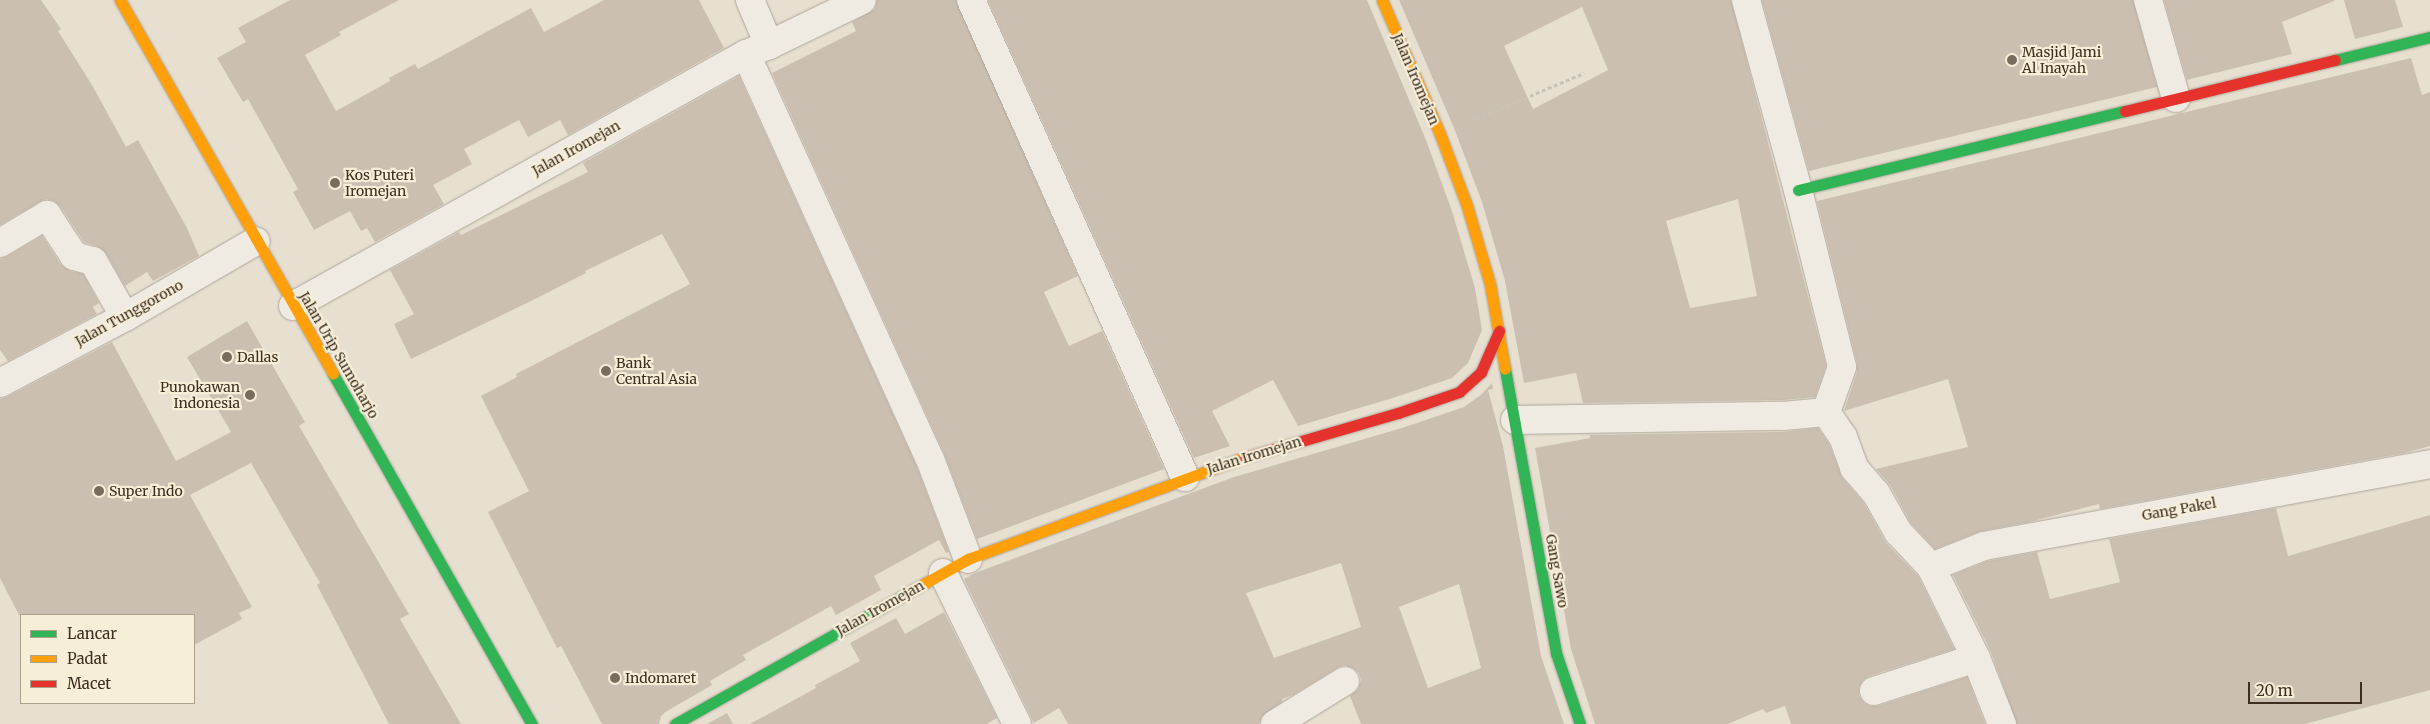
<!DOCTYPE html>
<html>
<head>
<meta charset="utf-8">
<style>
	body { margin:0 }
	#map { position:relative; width:2430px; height:724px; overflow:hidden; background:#e7e0d1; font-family:Merriweather,serif }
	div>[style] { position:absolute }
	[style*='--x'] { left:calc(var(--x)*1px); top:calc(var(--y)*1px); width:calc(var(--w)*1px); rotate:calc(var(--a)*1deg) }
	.building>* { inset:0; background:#cbbfb2 }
	.path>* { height:3px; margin-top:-1.5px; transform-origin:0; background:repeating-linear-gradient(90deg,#c8c2b9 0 4px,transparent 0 6.5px) }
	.roads { filter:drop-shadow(0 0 1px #ada599) drop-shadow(0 0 1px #ada599) }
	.street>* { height:28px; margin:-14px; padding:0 14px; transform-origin:14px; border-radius:14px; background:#efebe3 }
	.fast>* { height:11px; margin:-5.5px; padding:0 5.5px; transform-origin:5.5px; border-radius:5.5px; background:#30b455 }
	.slow>* { height:11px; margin:-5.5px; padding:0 5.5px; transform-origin:5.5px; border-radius:5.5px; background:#ff9f0a }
	.jam>* { height:11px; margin:-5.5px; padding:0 5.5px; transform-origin:5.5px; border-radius:5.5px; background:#e5322d }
	.dots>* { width:14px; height:14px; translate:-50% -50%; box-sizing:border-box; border:2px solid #f7eed8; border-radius:50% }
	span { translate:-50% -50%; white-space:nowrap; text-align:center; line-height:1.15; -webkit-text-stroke:4.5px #f7eed8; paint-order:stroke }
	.poi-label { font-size:14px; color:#3d2e20 }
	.left { translate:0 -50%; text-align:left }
	.right { translate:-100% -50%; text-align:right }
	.street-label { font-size:14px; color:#3d2e20 }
	.legend { position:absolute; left:20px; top:614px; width:175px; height:90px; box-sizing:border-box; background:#f7eed8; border:1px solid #ada18e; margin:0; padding:6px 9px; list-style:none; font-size:15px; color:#3d2e20 }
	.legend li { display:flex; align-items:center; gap:10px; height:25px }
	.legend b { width:25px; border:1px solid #ada18e }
	.scale { position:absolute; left:2248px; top:682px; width:114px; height:22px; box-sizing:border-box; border:2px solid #3d2e20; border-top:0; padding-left:6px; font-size:15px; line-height:18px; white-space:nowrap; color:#3d2e20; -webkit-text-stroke:4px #f7eed8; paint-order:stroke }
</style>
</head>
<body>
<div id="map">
	<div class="building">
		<i style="clip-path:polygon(0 0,41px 0,61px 29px,58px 31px,92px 85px,126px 147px,138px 140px,187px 228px,199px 256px,153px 281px,147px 272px,125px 286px,106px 253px,97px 246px,84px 242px,60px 206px,54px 201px,46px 199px,39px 202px,0 225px)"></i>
		<i style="clip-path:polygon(290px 0,399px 0,339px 32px,341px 35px,305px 55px,336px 111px,390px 81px,389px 78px,415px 64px,418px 69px,531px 8px,544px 32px,604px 0,699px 0,724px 48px,568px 135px,560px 120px,528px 137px,519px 120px,464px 149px,472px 164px,433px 185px,444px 204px,375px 242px,367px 228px,361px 231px,350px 211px,314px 230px,293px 192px,298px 189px,248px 99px,243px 102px,217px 58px,246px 42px,238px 28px)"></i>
		<i style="clip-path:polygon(877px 0,956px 0,1078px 276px,1044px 292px,1069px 346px,1102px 331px,1164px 469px,977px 539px,944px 453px,772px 73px,856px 31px,852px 22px,875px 9px)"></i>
		<i style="clip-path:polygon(988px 0,1367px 0,1426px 140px,1452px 211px,1475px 288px,1482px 330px,1468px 363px,1452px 378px,1393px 398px,1298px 426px,1273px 380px,1212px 411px,1230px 446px,1194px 458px)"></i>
		<i style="clip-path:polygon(evenodd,1399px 0,1731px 0,1826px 366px,1815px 397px,1782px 400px,1583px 403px,1576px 373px,1524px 383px,1505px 281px,1482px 202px,1454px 128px,1399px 0,1582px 7px,1608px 70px,1533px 109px,1504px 46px,1582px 7px,1399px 0,1738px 199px,1757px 296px,1690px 308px,1666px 221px,1738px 199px)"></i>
		<i style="clip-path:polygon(1762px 0,2133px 0,2157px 87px,1809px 171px)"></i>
		<i style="clip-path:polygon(2164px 0,2334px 0,2334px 1px,2282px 22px,2292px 54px,2187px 80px)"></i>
		<i style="clip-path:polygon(2344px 0,2395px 0,2403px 27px,2355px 39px)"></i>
		<i style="clip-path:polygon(2411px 58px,2422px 95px,2430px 92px,2430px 446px,2404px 453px,2100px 509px,2099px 504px,2029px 522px,1981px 531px,1935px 549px,1911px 523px,1890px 485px,1876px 469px,1968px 447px,1948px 379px,1844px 411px,1857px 372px,1857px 363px,1817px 201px)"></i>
		<i style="clip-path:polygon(739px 76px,916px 465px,949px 552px,946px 553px,939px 540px,874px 576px,881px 590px,836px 615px,831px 606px,743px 655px,746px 660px,710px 681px,712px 685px,667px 711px,661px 716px,659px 724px,602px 724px,561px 646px,557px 648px,488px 512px,529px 491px,481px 396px,517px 377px,516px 374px,690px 284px,662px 234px,585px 271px,586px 273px,531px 301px,411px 359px,394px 324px,414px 314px,390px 270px,459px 232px,461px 235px,588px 172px,583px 163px)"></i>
		<i style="clip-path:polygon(42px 236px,61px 265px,70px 271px,83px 274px,99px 303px,93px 307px,97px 314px,8px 361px,0 350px,0 259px,8px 256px)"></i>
		<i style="clip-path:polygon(247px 321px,305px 422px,299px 426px,409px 614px,400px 619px,461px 724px,389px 724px,317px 585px,320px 583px,251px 463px,190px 495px,252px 607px,239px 613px,242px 619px,194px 645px,194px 615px,19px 615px,0 578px,0 399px,7px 397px,112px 342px,176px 461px,231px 432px,187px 357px)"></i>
		<i style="clip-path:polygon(evenodd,1492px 383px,1493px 389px,1488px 390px,1503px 446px,1541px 656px,1564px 724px,1361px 724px,1350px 696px,1358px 689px,1361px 680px,1359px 673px,1353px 668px,1345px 665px,1337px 668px,1293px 695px,1282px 699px,1283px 701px,1262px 716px,1259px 724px,1068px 724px,1059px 708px,1034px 723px,964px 579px,975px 573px,1234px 477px,1402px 428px,1464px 407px,1482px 394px,1492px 383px,1341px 563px,1361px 627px,1274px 658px,1246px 593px,1341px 563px,1492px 383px,1459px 584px,1481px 668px,1428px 688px,1399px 607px,1459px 584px)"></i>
		<i style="clip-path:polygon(1818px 428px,1829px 444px,1842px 478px,1863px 502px,1886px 543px,1918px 576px,1954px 649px,1869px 676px,1863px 680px,1859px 687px,1859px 696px,1864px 703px,1870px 706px,1878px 706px,1967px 677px,1985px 724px,1791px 724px,1785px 706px,1766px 713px,1763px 709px,1728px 724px,1595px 724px,1571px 649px,1535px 448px,1590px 438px,1590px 435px,1783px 432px)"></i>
		<i style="clip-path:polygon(2276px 508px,2288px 556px,2430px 515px,2430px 690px,2305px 724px,2017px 724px,1991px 652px,1953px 575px,1988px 561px,2037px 552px,2050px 599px,2120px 582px,2109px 539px)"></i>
		<i style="clip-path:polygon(944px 612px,997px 718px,987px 724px,750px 724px,816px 688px,815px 685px,860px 661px,850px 643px,896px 618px,905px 634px)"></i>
		<i style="clip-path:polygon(727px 713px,733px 724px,707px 724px)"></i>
	</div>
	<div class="path">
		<i style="--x:1470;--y:121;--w:124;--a:-22.8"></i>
	</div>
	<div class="roads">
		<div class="street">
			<i style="--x:750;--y:0;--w:49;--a:67.1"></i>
			<i style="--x:971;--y:0;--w:523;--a:65.84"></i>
			<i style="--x:1746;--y:0;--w:197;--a:74.7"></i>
			<i style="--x:1798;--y:190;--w:182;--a:76"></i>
			<i style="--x:1842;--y:367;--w:48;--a:109.6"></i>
			<i style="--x:2148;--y:0;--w:102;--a:74.1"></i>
			<i style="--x:746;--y:54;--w:445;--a:65.6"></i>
			<i style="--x:930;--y:459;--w:107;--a:69.2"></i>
			<i style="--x:0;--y:243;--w:55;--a:-30.8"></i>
			<i style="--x:47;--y:215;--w:49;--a:56.6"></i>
			<i style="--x:74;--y:256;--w:20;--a:15"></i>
			<i style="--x:93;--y:261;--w:64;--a:60.3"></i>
			<i style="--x:293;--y:306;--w:518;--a:-29.09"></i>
			<i style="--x:746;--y:54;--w:25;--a:-21"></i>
			<i style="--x:769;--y:45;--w:103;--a:-25.8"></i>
			<i style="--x:0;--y:383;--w:141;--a:-27.8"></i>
			<i style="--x:125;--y:317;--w:151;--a:-30.1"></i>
			<i style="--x:1826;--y:412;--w:30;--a:56"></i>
			<i style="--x:1843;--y:437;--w:33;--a:70"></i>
			<i style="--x:1854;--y:468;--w:33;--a:49"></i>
			<i style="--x:1876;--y:493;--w:45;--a:60.6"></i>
			<i style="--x:1898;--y:532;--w:48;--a:46.7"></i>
			<i style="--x:1931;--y:567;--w:102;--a:63.7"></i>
			<i style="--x:1976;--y:658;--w:71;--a:68.5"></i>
			<i style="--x:1515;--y:420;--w:268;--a:-0.9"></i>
			<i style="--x:1783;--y:416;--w:43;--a:-5.3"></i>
			<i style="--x:1931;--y:567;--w:57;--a:-21.6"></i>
			<i style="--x:1984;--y:546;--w:453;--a:-10.4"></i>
			<i style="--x:943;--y:573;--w:168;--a:63.9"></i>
			<i style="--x:1874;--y:691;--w:107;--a:-17.9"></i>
			<i style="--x:1275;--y:724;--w:82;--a:-31.6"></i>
		</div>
		<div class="fast">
			<i style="--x:2335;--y:60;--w:98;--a:-13.6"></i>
			<i style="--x:1798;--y:190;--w:336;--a:-13.6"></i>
			<i style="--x:1505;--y:369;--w:289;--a:79.8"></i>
			<i style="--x:1556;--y:653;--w:75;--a:71.3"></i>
			<i style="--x:333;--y:374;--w:403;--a:60.4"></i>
			<i style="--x:675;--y:724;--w:261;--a:-29.4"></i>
		</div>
		<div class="slow">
			<i style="--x:120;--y:0;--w:430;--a:60.3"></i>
			<i style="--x:1382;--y:0;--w:146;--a:66.6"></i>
			<i style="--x:1440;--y:134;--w:77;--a:69.4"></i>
			<i style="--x:1467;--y:206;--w:81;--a:73.6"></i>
			<i style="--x:1490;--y:284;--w:86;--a:80"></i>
			<i style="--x:902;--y:596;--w:76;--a:-29.3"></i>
			<i style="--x:968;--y:559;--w:293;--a:-20.2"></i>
		</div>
		<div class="jam">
			<i style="--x:2125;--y:111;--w:216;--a:-13.7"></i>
			<i style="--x:1243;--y:458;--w:161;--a:-16.2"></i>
			<i style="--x:1398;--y:413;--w:65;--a:-19"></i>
			<i style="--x:1459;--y:392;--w:30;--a:-42"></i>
			<i style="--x:1481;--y:372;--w:45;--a:-66.3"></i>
		</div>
	</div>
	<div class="dots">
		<i style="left:2012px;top:60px;background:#786c5e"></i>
		<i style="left:335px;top:183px;background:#786c5e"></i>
		<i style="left:227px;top:357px;background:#786c5e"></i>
		<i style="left:606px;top:371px;background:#786c5e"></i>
		<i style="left:250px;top:395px;background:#786c5e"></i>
		<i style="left:99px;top:491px;background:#786c5e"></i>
		<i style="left:615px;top:678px;background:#786c5e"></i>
	</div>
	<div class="poi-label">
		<span class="left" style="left:2022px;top:60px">Masjid Jami<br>Al Inayah</span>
		<span class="left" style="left:345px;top:183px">Kos Puteri<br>Iromejan</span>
		<span class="left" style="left:237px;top:357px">Dallas</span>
		<span class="left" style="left:616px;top:371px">Bank<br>Central Asia</span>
		<span class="right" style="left:240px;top:395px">Punokawan<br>Indonesia</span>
		<span class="left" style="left:109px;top:491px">Super Indo</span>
		<span class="left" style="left:625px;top:678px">Indomaret</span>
	</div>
	<div class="street-label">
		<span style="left:1416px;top:79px;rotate:67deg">Jalan Iromejan</span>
		<span style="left:576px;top:148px;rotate:-29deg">Jalan Iromejan</span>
		<span style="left:129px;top:313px;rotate:-29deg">Jalan Tunggorono</span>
		<span style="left:339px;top:355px;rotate:60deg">Jalan Urip Sumoharjo</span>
		<span style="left:1254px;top:455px;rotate:-17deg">Jalan Iromejan</span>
		<span style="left:2179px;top:509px;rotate:-10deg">Gang Pakel</span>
		<span style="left:1557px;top:571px;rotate:80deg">Gang Sawo</span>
		<span style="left:880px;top:608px;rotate:-29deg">Jalan Iromejan</span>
	</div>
	<ul class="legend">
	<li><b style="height:6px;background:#30b455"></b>Lancar</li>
	<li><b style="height:6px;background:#ff9f0a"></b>Padat</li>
	<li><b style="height:6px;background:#e5322d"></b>Macet</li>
	</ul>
	<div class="scale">20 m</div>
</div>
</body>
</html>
